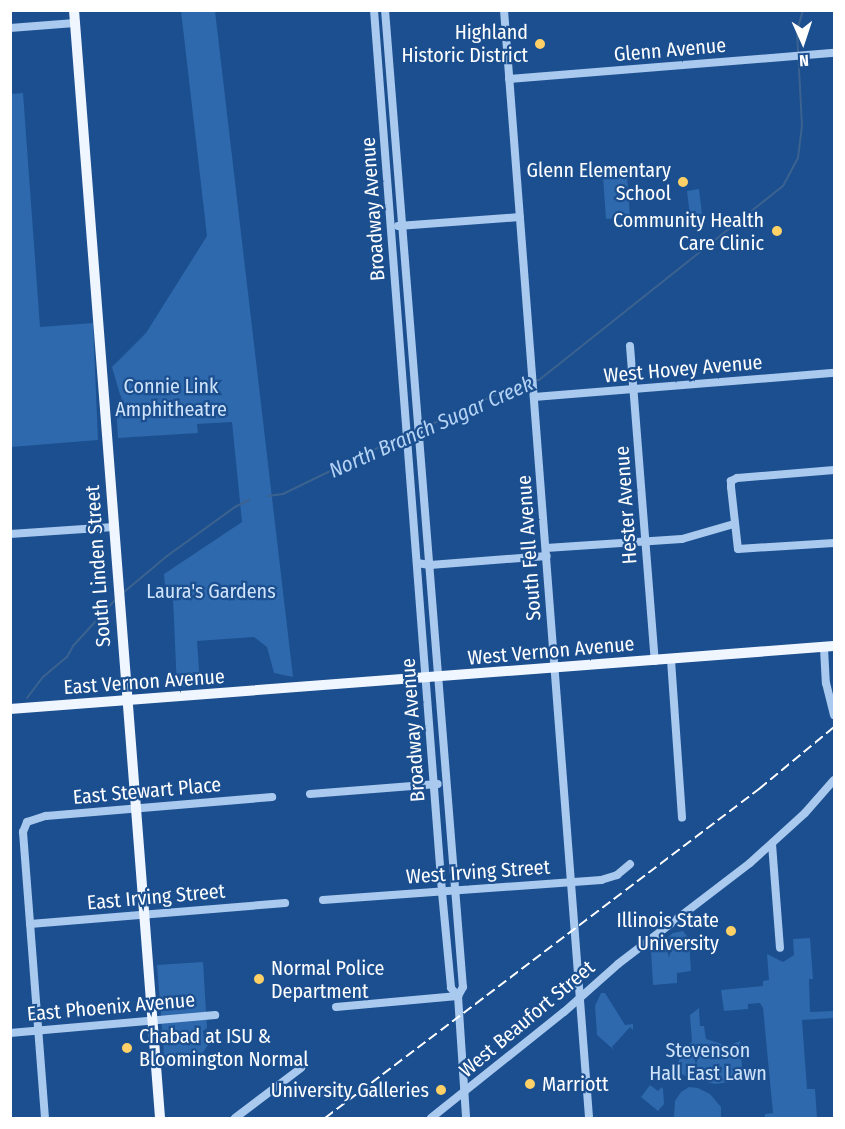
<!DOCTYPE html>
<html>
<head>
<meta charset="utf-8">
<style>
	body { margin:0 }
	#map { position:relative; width:845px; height:1129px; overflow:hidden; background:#1b4f8f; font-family:"Fira Sans Condensed",sans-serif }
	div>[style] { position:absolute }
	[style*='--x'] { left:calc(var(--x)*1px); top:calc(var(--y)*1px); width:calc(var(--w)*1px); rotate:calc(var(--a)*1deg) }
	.green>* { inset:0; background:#2e69ad }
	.stream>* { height:2px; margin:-1px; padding:0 1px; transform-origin:1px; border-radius:1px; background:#3c6290 }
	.minor>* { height:8px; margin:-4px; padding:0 4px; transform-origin:4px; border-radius:4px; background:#a9c9ee }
	.major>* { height:10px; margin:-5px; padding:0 5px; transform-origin:5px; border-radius:5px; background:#f0f6ff }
	.rail>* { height:2px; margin-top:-1px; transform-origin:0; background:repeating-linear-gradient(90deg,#fff 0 10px,transparent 0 14.5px) }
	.dots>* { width:16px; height:16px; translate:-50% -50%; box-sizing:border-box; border:3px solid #1b4f8f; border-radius:50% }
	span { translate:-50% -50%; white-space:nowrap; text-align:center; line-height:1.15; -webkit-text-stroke:4.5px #1b4f8f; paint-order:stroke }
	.poi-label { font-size:20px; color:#fff }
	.right { translate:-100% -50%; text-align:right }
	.left { translate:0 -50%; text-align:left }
	.street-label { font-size:20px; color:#fff }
	.park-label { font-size:20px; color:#cfe3fa }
	.water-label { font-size:21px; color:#b5d3f5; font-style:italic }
	.frame { position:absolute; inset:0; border:12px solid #fff; pointer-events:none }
	.north { position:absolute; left:773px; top:12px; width:60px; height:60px; -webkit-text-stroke:4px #1b4f8f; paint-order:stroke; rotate:177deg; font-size:16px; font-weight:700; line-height:24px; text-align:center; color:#fff }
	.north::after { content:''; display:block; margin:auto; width:21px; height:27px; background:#fff; clip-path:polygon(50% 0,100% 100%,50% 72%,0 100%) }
</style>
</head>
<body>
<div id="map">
	<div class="green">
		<i style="clip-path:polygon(181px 11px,215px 11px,293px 677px,274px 673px,267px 647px,254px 637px,197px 641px,200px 684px,177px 688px,173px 599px,166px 599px,164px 574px,242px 522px,232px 422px,197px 424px,198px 433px,118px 438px,116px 406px,121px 398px,112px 367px,146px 333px,207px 236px)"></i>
		<i style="clip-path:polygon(23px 93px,40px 327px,93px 323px,98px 440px,11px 447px,10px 94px)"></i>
		<i style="clip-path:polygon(627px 175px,630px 217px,606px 219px,603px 177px)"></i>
		<i style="clip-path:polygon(699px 189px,702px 214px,690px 216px,687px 191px)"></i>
		<i style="clip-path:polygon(683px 931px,689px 939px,691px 971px,677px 973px,677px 983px,653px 985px,651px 951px,673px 933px)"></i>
		<i style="clip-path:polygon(810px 938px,813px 979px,809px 979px,810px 1012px,834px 1011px,834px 1018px,802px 1020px,807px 1089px,815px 1089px,817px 1118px,765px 1118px,765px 1114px,773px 1113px,763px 1008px,760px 1003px,748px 1004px,748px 1009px,724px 1011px,721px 990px,763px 986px,763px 981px,769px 980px,767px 954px,783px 962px,794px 955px,793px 939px)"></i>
		<i style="clip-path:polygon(203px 962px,207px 1028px,203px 1031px,204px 1038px,209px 1040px,208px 1045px,201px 1055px,200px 1064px,165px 1067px,157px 965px)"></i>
		<i style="clip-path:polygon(601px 993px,605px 993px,625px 1025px,633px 1024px,633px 1030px,630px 1027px,612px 1047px,614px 1050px,597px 1035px,595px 1006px)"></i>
		<i style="clip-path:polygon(699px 1008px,700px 1026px,704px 1026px,706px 1039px,728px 1046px,740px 1041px,743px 1080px,716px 1084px,692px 1079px,675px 1071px,684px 1047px,692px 1042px,690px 1015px)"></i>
		<i style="clip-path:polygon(650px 1085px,658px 1091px,662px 1087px,663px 1089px,664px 1104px,658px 1111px,641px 1097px)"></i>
		<i style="clip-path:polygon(689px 1087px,698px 1088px,710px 1094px,721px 1107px,721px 1118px,674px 1118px,675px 1101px,681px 1092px)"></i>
	</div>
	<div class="stream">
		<i style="--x:421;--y:429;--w:115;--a:-24.8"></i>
		<i style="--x:525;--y:381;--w:14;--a:-4"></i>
		<i style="--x:539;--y:380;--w:312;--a:-38.5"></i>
		<i style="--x:783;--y:186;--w:32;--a:-62"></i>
		<i style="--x:798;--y:158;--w:32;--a:-83"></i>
		<i style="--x:802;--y:126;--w:95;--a:-93"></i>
		<i style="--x:797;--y:31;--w:22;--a:-74"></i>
		<i style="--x:268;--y:496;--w:15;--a:-8"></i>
		<i style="--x:283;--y:494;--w:135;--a:-26"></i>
		<i style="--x:124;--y:592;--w:56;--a:-39.9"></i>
		<i style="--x:167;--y:556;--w:84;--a:-35.8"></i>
		<i style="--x:235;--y:507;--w:16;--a:-27"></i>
		<i style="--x:27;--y:698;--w:26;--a:-53"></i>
		<i style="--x:43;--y:677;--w:31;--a:-40"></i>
		<i style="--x:67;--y:657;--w:13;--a:-61"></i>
		<i style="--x:73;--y:646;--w:62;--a:-47.6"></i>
	</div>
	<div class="minor">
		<i style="--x:374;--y:10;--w:885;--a:85.59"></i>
		<i style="--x:442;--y:892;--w:96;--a:84.6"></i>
		<i style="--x:451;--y:988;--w:11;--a:49"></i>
		<i style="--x:385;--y:10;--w:980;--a:85.44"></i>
		<i style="--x:463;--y:987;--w:10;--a:119"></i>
		<i style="--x:458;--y:996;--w:122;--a:86.2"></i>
		<i style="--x:504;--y:10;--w:1111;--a:85.61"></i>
		<i style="--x:10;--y:28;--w:65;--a:-4.4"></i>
		<i style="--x:509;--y:79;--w:326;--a:-4.6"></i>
		<i style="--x:398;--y:226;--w:122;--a:-4.2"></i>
		<i style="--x:630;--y:346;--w:316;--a:85.5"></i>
		<i style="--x:534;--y:397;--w:301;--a:-4.6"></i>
		<i style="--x:834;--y:470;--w:97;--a:175.3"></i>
		<i style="--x:737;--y:478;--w:7;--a:153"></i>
		<i style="--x:731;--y:481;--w:6;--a:90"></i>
		<i style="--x:731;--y:487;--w:62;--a:83.6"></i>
		<i style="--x:738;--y:549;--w:96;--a:-3.6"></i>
		<i style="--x:10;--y:534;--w:104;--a:-3.9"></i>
		<i style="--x:546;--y:548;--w:136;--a:-3.8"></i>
		<i style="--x:682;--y:539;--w:54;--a:-16.1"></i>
		<i style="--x:417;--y:563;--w:13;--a:9"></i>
		<i style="--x:430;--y:565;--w:117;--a:-4.4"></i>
		<i style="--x:824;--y:648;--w:35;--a:87"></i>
		<i style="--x:826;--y:683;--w:33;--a:76"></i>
		<i style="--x:671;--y:660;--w:158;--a:86"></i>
		<i style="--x:310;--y:794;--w:128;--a:-4.5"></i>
		<i style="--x:772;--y:844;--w:104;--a:85.6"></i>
		<i style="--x:323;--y:900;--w:279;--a:-4.1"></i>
		<i style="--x:601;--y:880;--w:17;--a:-17"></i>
		<i style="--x:617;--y:875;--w:17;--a:-40"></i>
		<i style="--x:30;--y:924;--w:256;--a:-4.7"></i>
		<i style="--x:336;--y:1007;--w:122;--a:-5.2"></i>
		<i style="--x:10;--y:1033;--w:206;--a:-5"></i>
		<i style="--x:45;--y:1118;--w:287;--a:-94.4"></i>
		<i style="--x:23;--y:832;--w:11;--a:-68"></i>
		<i style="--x:27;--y:822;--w:20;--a:-18"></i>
		<i style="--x:46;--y:816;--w:227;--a:-4.8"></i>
		<i style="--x:235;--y:1118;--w:83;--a:-37.1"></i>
		<i style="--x:431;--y:1118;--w:170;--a:-38.6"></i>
		<i style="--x:564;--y:1012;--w:72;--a:-41.6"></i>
		<i style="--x:618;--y:964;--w:166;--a:-37.4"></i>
		<i style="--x:750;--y:863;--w:74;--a:-42.3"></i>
		<i style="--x:805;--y:813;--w:44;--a:-48.7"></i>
	</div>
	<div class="major">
		<i style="--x:74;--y:10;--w:1111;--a:85.56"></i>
		<i style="--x:10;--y:709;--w:826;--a:-4.37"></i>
	</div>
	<div class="rail">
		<i style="--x:325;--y:1118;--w:545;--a:-37.16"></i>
		<i style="--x:759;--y:789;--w:97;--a:-39.6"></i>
	</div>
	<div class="dots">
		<i style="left:540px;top:44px;background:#ffd166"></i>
		<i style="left:683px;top:182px;background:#ffd166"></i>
		<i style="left:777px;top:231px;background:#ffd166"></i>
		<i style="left:731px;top:931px;background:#ffd166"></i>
		<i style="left:259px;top:979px;background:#ffd166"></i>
		<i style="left:127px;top:1048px;background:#ffd166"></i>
		<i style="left:530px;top:1084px;background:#ffd166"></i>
		<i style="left:441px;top:1090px;background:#ffd166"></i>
	</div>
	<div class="poi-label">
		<span class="right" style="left:528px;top:44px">Highland<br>Historic District</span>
		<span class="right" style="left:671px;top:182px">Glenn Elementary<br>School</span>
		<span class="right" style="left:764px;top:232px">Community Health<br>Care Clinic</span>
		<span class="right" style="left:719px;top:932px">Illinois State<br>University</span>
		<span class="left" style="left:271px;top:980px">Normal Police<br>Department</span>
		<span class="left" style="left:139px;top:1048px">Chabad at ISU &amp;<br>Bloomington Normal</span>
		<span class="left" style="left:542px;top:1084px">Marriott</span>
		<span class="right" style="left:429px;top:1090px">University Galleries</span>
	</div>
	<div class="street-label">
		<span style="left:670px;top:50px;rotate:-5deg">Glenn Avenue</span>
		<span style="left:373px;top:209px;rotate:-94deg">Broadway Avenue</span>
		<span style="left:683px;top:369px;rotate:-5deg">West Hovey Avenue</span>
		<span style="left:626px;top:505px;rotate:-94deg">Hester Avenue</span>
		<span style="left:529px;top:548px;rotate:-94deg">South Fell Avenue</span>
		<span style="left:98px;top:566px;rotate:-94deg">South Linden Street</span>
		<span style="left:551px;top:651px;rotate:-5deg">West Vernon Avenue</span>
		<span style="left:144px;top:682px;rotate:-4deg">East Vernon Avenue</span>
		<span style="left:413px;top:730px;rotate:-94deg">Broadway Avenue</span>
		<span style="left:147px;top:791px;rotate:-5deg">East Stewart Place</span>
		<span style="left:478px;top:872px;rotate:-4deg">West Irving Street</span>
		<span style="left:156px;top:897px;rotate:-5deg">East Irving Street</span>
		<span style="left:111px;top:1007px;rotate:-5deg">East Phoenix Avenue</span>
		<span style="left:527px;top:1019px;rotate:-40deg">West Beaufort Street</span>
	</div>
	<div class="park-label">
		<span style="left:171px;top:398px">Connie Link<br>Amphitheatre</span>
		<span style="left:211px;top:591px">Laura's Gardens</span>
		<span style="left:708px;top:1062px">Stevenson<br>Hall East Lawn</span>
	</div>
	<div class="water-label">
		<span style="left:431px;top:427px;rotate:-24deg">North Branch Sugar Creek</span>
	</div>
	<div class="frame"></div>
	<div class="north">N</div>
</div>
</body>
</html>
